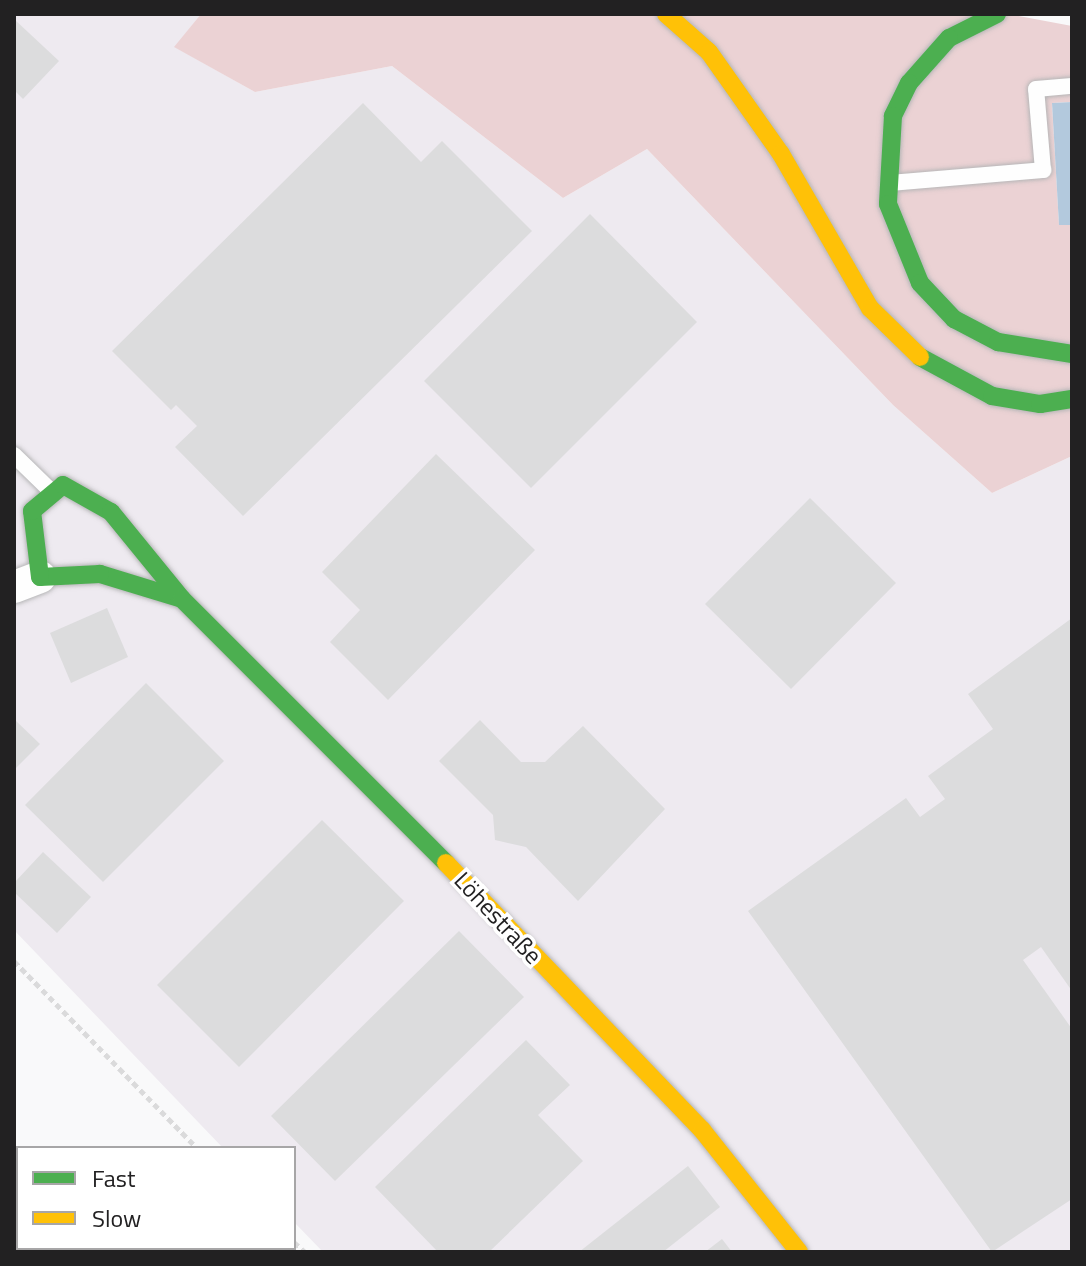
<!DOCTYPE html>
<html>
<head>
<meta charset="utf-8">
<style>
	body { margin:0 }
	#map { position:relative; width:1086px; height:1266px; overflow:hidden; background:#f9f9fa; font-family:"Titillium Web",sans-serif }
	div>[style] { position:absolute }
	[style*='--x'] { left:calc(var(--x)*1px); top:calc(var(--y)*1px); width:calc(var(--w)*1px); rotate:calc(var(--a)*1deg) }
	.built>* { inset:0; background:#eeeaf0 }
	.forest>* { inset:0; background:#ebd2d4 }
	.water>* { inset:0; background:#b3c9dd }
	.building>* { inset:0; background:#dcdcdd }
	.path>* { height:5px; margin-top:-2.5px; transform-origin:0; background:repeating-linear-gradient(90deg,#dadadb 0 6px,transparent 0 10px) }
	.roads { filter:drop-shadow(0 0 2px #b6b6b7) drop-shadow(0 0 2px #b6b6b7) }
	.lane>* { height:16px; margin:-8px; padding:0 8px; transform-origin:8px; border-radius:8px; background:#fefefe }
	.street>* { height:32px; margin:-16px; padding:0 16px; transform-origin:16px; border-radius:16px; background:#fefefe }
	.fast>* { height:18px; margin:-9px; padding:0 9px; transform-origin:9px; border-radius:9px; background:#4caf50 }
	.slow>* { height:18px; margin:-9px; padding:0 9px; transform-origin:9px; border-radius:9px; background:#ffc107 }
	span { translate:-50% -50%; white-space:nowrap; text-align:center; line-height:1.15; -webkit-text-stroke:7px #fff; paint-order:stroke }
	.street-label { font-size:24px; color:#222122 }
	.frame { position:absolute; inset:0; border:16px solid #222122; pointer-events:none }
	.legend { position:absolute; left:16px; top:1146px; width:280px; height:104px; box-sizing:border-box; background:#fff; border:2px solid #a7a6a7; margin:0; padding:10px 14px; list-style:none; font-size:24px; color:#222122 }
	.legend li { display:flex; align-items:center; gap:16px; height:40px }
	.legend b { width:40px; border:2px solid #a7a6a7 }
</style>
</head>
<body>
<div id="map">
	<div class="built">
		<i style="clip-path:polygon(14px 14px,201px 14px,175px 47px,255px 92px,392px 66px,563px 198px,647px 149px,893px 405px,992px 493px,1072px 456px,1072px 1252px,323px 1252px,294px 1222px,294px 1148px,223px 1148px,14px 930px)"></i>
	</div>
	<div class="forest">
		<i style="clip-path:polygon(201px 14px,1008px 14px,1072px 26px,1072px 102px,1052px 103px,1059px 225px,1072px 225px,1072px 456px,992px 493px,893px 405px,647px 149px,563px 198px,392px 66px,255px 92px,174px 47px)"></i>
	</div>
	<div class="water">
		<i style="clip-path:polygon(1072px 102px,1072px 225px,1059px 225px,1052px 103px)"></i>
	</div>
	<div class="building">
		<i style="clip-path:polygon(14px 19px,59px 61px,23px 99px,14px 90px)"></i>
		<i style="clip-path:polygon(363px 103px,421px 162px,442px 141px,532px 231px,243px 516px,175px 447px,197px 426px,176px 405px,171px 410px,112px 351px)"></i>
		<i style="clip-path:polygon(590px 214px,697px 322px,531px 488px,424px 381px)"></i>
		<i style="clip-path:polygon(436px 454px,535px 550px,388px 700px,330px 642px,360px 610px,322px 572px)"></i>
		<i style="clip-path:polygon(810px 498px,896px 583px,791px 689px,705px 604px)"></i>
		<i style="clip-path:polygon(107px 608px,128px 657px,71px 683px,50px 633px)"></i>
		<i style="clip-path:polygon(1072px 618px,1072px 991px,1041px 947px,1023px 960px,1072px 1029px,1072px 1199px,992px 1252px,748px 911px,906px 798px,920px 817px,945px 799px,928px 776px,993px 729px,968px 694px)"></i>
		<i style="clip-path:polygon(146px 683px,224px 761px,103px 882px,25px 805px)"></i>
		<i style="clip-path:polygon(14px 719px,40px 744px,14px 770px)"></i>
		<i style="clip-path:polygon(480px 720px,521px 762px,545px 762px,583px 726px,665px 809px,578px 901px,526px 847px,495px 840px,493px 815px,439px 761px)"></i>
		<i style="clip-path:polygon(322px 820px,404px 901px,239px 1067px,157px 985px)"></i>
		<i style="clip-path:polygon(43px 852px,91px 897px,57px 933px,14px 892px,14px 883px)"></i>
		<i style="clip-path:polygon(459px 931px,524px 997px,335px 1181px,271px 1116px)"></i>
		<i style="clip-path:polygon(526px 1040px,570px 1085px,538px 1115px,583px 1161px,489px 1252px,438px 1252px,375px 1187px)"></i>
		<i style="clip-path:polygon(688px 1166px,720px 1207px,663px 1252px,579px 1252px)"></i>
		<i style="clip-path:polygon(722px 1239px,732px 1252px,705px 1252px)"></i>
	</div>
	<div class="path">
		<i style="--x:14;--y:961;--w:262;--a:45.6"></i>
		<i style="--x:294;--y:1242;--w:15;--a:42"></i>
	</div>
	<div class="roads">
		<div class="lane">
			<i style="--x:889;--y:183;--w:155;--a:-4.8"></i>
			<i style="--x:1043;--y:170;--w:81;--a:-94.9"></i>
			<i style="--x:1036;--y:89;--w:36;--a:-5"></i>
			<i style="--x:14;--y:455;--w:53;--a:44.2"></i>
		</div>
		<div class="street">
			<i style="--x:14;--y:587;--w:28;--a:-21"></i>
		</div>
		<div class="fast">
			<i style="--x:997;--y:14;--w:54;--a:153.4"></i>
			<i style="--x:949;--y:38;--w:60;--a:131.6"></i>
			<i style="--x:909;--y:83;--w:37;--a:116"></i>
			<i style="--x:893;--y:116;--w:88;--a:93.3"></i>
			<i style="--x:888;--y:204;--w:85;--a:67.9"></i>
			<i style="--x:920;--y:283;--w:50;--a:46.6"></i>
			<i style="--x:954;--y:319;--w:50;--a:27.6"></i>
			<i style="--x:998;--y:342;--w:75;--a:9.2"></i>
			<i style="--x:920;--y:357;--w:82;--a:28.4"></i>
			<i style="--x:992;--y:396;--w:49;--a:9.5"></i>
			<i style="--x:1040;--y:404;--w:32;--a:-9"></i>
			<i style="--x:182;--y:599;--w:86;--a:-163"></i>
			<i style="--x:100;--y:574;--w:60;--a:177.1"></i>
			<i style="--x:40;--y:577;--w:66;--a:-96.9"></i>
			<i style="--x:32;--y:511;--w:40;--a:-40"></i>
			<i style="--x:63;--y:485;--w:55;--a:29.4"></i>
			<i style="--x:111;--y:512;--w:112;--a:50.8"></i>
			<i style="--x:182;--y:599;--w:373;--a:45"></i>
		</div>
		<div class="slow">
			<i style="--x:666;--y:14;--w:57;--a:41.5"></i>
			<i style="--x:709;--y:52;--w:125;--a:54.8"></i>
			<i style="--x:781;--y:154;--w:178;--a:60"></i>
			<i style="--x:870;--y:308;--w:70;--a:44.4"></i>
			<i style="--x:446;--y:863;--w:370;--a:46.2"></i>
			<i style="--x:702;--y:1130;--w:156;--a:51.5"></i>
		</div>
	</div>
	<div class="street-label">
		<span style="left:498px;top:918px;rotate:47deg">Löhestraße</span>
	</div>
	<div class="frame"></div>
	<ul class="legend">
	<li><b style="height:10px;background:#4caf50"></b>Fast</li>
	<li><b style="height:10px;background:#ffc107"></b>Slow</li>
	</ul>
</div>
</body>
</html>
